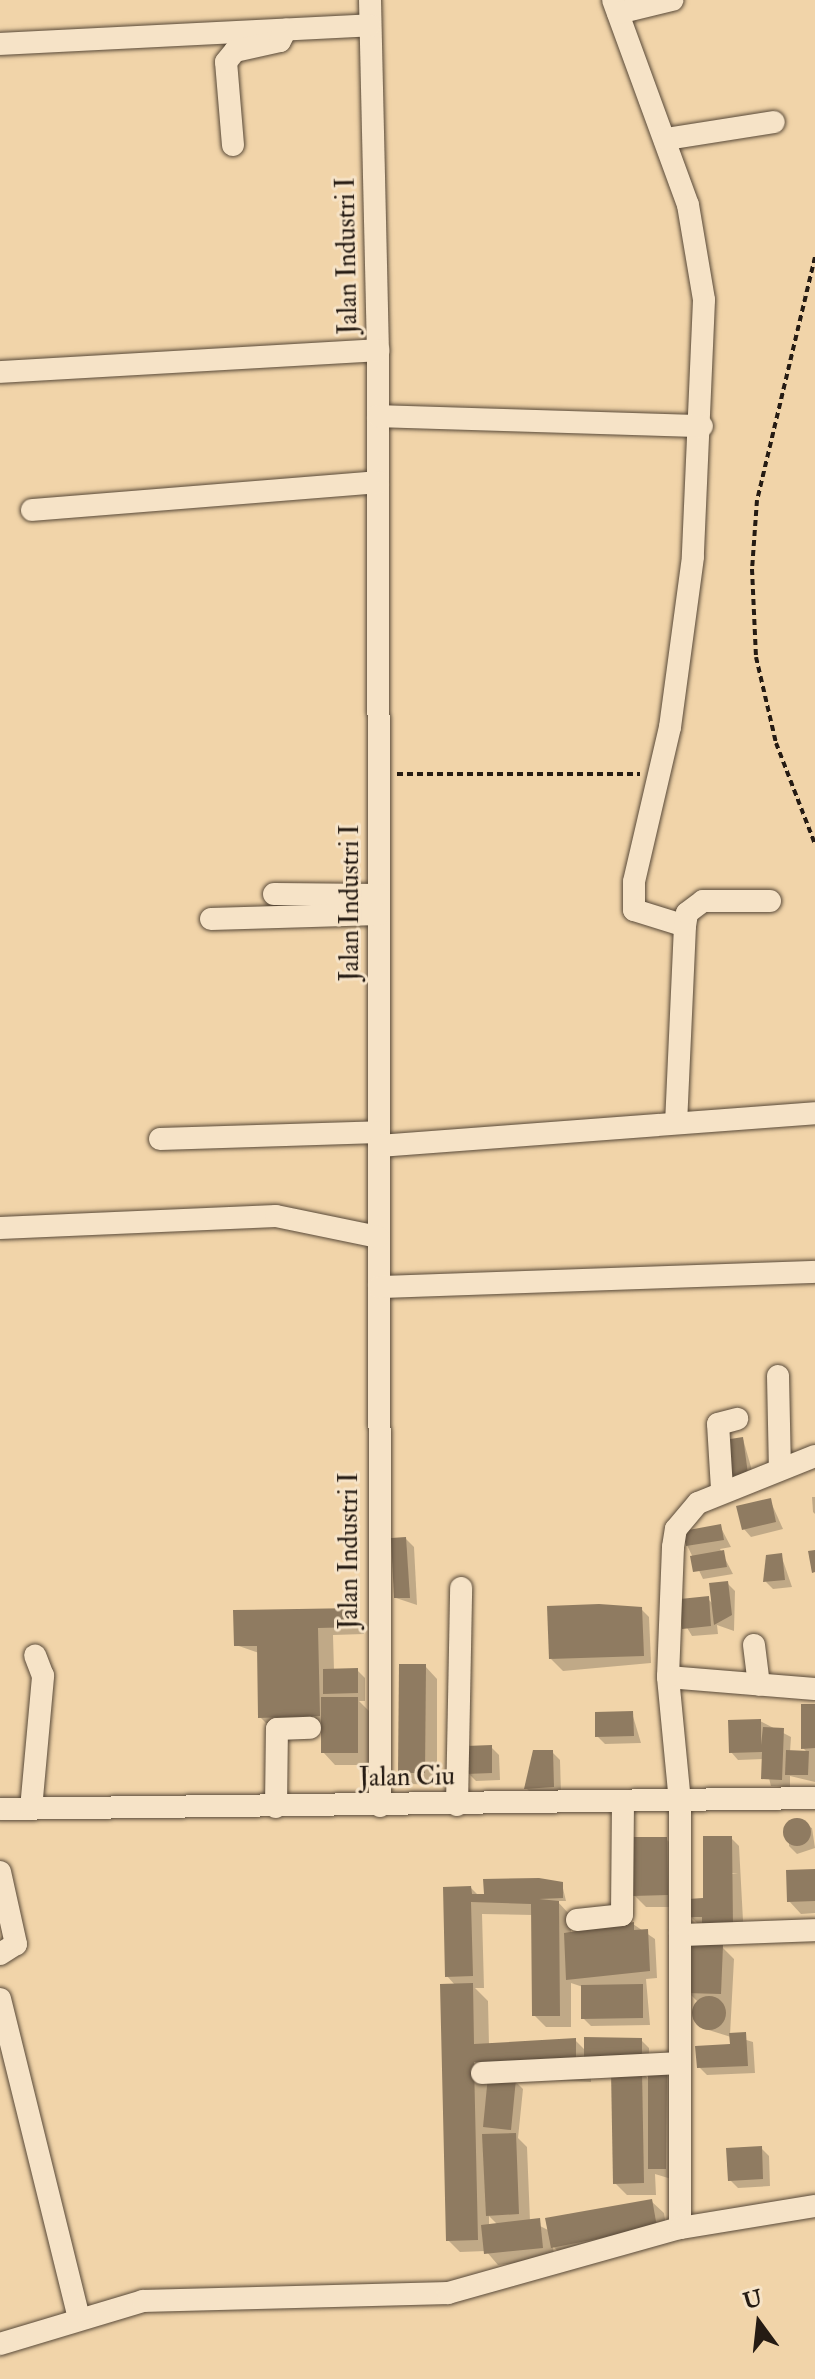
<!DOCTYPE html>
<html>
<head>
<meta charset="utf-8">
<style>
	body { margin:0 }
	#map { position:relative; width:815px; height:2379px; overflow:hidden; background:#f1d4a9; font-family:"IM FELL Double Pica",serif }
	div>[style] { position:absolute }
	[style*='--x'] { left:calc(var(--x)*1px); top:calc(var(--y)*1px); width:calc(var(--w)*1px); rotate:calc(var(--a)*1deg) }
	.shadow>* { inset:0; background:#0003 }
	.building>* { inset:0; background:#8f7b61 }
	.round { border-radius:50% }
	.path>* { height:4px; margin-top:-2px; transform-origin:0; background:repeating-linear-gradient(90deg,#251b13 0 6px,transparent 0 10px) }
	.roads { filter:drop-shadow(0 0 2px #584938) drop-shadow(0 0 2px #584938) }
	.minor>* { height:22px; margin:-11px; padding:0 11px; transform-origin:11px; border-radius:11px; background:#f6e3c7 }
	span { translate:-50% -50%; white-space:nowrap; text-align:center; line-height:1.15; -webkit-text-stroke:6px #f6e3c7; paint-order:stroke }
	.street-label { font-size:26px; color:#251b13 }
	.north { position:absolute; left:719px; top:2283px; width:80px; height:80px; -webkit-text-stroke:6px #f6e3c7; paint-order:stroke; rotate:345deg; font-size:22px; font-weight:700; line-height:32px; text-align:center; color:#251b13 }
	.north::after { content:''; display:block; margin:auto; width:28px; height:36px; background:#251b13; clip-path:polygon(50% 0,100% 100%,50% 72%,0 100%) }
</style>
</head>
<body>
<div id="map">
	<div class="shadow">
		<i style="clip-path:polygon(743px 1439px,755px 1481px,739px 1483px,731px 1475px)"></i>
		<i style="clip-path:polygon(812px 1497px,815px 1497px,815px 1514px,813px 1512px)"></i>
		<i style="clip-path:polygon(770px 1500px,783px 1529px,751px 1537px,744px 1529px)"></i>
		<i style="clip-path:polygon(720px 1526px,731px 1547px,720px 1549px,733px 1574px,703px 1579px,687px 1545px)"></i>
		<i style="clip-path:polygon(406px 1539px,414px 1547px,417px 1605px,396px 1598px)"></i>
		<i style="clip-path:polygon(781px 1555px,792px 1587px,773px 1589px,766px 1582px)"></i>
		<i style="clip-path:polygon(727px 1583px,735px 1591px,734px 1631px,717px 1625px,718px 1634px,692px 1636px,674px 1606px,708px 1599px,714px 1605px)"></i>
		<i style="clip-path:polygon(355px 1610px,364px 1634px,333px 1635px,334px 1670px,357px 1670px,365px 1678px,365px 1701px,359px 1701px,369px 1711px,370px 1765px,335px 1765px,323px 1752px,323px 1732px,276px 1733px,260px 1717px,259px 1653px,236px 1645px)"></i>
		<i style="clip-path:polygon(642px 1610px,649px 1617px,651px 1663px,563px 1671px,551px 1659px)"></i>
		<i style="clip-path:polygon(425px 1666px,437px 1679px,437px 1785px,412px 1784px,400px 1772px)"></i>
		<i style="clip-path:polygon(815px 1708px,815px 1782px,790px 1776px,790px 1787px,771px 1786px,764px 1759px,738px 1760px,731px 1752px,760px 1721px,791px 1737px,790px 1752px,808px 1753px,803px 1748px)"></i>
		<i style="clip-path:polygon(632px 1713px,641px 1743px,605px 1744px,597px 1736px)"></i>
		<i style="clip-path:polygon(491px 1747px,499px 1755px,500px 1780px,476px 1781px,468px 1773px)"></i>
		<i style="clip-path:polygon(552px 1752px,560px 1760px,561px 1794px,534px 1796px,526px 1788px)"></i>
		<i style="clip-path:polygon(789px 1820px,812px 1828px,815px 1848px,797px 1854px,789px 1846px)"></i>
		<i style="clip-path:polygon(731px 1838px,739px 1846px,744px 1939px,703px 1929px,690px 1916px,705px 1900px,705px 1874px,738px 1874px,705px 1870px)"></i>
		<i style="clip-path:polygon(666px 1839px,679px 1851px,679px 1907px,646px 1907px,634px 1895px)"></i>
		<i style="clip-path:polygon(815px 1871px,815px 1913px,801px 1914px,789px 1901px)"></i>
		<i style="clip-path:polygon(evenodd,562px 1884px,566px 1901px,557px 1901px,571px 1916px,571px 1934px,633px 1924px,655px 1939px,657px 1978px,646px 1979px,650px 2025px,591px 2026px,583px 2018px,583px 1987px,571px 1983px,571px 2027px,546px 2027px,534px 2015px,533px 1915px,482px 1914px,484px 1988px,475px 1988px,488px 2001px,489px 2045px,575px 2040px,586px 2051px,641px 2040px,649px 2048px,649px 2070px,640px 2070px,650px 2081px,666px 2075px,679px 2088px,678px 2181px,655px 2174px,656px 2195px,627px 2195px,615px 2183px,612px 2070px,591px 2070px,591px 2082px,512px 2078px,523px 2089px,518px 2138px,527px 2147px,530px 2221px,550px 2231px,651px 2201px,664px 2213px,668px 2239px,565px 2259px,553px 2246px,554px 2259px,498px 2265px,486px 2251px,460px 2252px,448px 2240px,455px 1985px,447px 1976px,471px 1888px,479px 1896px,562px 1884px,489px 2216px,498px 2225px,489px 2226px,489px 2216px)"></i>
		<i style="clip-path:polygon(722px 1947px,734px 1959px,730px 2035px,753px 2042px,755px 2073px,707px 2075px,699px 2067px,732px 2046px,731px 2037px,699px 2027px,698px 2002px,688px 1992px)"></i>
		<i style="clip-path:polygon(761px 2148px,769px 2156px,770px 2186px,738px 2188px,730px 2180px)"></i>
	</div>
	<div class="building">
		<i style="clip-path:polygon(743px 1437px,748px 1474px,729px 1476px,724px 1440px)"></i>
		<i style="clip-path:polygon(771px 1498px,776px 1522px,742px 1530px,736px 1506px)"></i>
		<i style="clip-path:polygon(721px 1524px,724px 1540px,686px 1546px,683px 1531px)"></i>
		<i style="clip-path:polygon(406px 1537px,410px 1598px,394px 1598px,391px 1538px)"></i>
		<i style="clip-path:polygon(724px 1550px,727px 1567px,693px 1572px,690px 1556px)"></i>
		<i style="clip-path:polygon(815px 1550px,815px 1572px,812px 1573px,808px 1551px)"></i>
		<i style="clip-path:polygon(782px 1553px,785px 1580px,763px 1582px,766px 1555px)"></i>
		<i style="clip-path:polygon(728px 1581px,732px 1615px,714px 1625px,709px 1583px)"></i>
		<i style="clip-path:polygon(709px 1596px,711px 1626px,682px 1629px,681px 1620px,673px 1621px,680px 1599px)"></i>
		<i style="clip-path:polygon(599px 1604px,642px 1607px,644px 1656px,549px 1659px,547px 1606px)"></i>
		<i style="clip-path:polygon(356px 1608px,357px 1627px,318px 1628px,320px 1716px,258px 1718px,257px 1646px,234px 1646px,233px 1610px)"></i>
		<i style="clip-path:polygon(399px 1664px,426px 1664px,425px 1773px,398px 1773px)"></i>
		<i style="clip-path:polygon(358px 1668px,358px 1693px,323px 1694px,323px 1669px)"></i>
		<i style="clip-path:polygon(321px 1697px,358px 1697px,358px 1753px,321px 1753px)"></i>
		<i style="clip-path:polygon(801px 1704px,815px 1704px,815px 1748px,801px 1749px)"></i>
		<i style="clip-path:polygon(633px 1711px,634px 1736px,595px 1737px,595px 1712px)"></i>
		<i style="clip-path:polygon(761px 1719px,761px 1745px,763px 1727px,784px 1728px,782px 1780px,761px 1779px,762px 1752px,729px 1753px,728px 1720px)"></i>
		<i style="clip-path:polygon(492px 1745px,492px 1773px,466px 1774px,466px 1746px)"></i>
		<i style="clip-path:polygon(533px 1750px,553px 1750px,554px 1787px,524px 1789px)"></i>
		<i style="clip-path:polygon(786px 1750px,809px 1751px,808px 1775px,785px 1775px)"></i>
		<i class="round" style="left:783px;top:1818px;width:28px;height:28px"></i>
		<i style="clip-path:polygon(703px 1836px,732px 1836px,733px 1927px,702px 1928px,702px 1917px,688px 1917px,688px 1899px,703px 1898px)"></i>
		<i style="clip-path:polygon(632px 1837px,667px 1837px,668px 1895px,632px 1896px)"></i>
		<i style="clip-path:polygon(815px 1869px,815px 1901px,787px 1902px,786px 1870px)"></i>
		<i style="clip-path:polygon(539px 1878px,563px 1882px,563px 1898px,539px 1899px,559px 1901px,560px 2016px,532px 2016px,531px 1904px,471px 1902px,473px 1976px,445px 1977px,443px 1887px,471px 1886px,472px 1894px,484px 1894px,483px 1879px)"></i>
		<i style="clip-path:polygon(634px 1922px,634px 1930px,648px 1929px,650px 1971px,566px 1980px,564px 1933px)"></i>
		<i style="clip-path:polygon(687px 1944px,723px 1945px,721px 1994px,686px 1993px)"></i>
		<i style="clip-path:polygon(473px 1983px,474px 2044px,576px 2038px,576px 2066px,474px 2062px,478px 2240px,446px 2241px,440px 1984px)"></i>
		<i style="clip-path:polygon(643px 1984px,643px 2018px,581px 2019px,581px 1985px)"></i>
		<i class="round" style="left:692px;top:1996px;width:34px;height:34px"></i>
		<i style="clip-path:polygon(746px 2032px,748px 2066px,697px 2068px,695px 2046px,730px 2044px,729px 2033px)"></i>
		<i style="clip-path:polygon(584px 2037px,642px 2038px,642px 2063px,584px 2063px)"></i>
		<i style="clip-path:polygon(642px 2070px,644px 2183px,613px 2184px,611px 2071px)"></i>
		<i style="clip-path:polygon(648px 2073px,667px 2073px,666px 2169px,648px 2169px)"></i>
		<i style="clip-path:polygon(488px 2076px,516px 2079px,511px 2130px,483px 2127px)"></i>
		<i style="clip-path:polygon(516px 2133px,519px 2214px,486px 2216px,482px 2134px)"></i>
		<i style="clip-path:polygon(762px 2146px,763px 2179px,728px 2181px,726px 2148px)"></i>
		<i style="clip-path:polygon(652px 2199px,657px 2227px,551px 2248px,545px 2218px)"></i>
		<i style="clip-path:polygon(540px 2218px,543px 2248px,484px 2254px,481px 2225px)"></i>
	</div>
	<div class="path">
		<i style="--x:815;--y:257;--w:250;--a:103.4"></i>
		<i style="--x:757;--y:500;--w:69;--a:94.1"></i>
		<i style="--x:752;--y:569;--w:88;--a:87.4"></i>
		<i style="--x:756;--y:657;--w:88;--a:76.9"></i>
		<i style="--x:776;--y:743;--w:108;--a:68.9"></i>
		<i style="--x:397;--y:774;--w:243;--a:0"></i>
	</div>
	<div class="roads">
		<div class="minor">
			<i style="--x:370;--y:0;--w:350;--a:88.7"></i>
			<i style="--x:378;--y:350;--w:1456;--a:89.92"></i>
			<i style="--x:613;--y:0;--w:218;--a:69.9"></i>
			<i style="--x:688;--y:205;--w:96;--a:80.4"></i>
			<i style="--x:704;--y:300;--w:257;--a:92.5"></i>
			<i style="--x:693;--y:557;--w:172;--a:97.7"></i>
			<i style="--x:670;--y:727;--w:159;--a:103.1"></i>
			<i style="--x:634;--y:882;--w:28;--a:90"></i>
			<i style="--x:634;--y:910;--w:53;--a:17.4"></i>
			<i style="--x:685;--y:926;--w:197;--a:92.6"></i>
			<i style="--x:618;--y:13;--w:56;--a:-13.5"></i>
			<i style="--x:0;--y:44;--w:370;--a:-2.9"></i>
			<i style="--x:667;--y:139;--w:108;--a:-9"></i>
			<i style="--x:233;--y:145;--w:83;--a:-94.8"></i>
			<i style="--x:226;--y:62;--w:14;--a:-51"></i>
			<i style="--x:235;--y:51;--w:46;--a:-12.5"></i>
			<i style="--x:280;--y:41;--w:13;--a:-63"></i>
			<i style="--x:0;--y:372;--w:379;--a:-3.3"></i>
			<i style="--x:378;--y:416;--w:324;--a:1.8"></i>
			<i style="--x:32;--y:510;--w:347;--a:-4.6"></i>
			<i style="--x:274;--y:894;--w:105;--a:0.5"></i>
			<i style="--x:211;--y:919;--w:168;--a:-1.7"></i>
			<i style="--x:685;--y:926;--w:13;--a:-81"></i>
			<i style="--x:687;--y:913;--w:20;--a:-37"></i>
			<i style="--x:703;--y:901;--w:67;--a:0"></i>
			<i style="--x:160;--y:1139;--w:219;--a:-1.8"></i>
			<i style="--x:379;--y:1146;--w:437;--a:-4.3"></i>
			<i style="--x:0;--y:1228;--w:276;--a:-2.5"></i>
			<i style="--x:276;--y:1216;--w:104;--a:11.6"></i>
			<i style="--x:379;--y:1287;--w:436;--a:-2"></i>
			<i style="--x:778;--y:1376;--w:93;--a:88.8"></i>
			<i style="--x:722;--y:1489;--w:65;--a:-93.5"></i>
			<i style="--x:718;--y:1424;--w:20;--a:-15"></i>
			<i style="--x:754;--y:1645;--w:40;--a:82.9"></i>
			<i style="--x:668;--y:1677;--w:147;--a:4.7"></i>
			<i style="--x:457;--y:1805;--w:217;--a:-88.9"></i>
			<i style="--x:276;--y:1807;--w:78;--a:-89.3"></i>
			<i style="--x:277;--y:1729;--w:33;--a:-2"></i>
			<i style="--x:0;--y:1809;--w:815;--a:-0.77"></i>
			<i style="--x:31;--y:1809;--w:134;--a:-84.8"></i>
			<i style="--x:43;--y:1676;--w:22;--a:-111"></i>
			<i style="--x:0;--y:1872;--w:74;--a:77.5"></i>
			<i style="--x:16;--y:1944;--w:19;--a:148"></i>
			<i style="--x:577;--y:1920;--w:45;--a:-6.3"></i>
			<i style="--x:622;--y:1915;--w:112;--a:-89.5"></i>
			<i style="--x:680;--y:1935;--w:135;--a:-2.1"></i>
			<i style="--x:0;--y:1999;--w:325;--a:76.1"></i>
			<i style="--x:482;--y:2073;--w:198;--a:-2.9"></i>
			<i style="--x:680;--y:2228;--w:426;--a:-90"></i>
			<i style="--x:680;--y:1802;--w:126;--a:-95.5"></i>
			<i style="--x:668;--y:1677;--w:130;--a:-87.8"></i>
			<i style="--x:673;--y:1547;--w:18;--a:-81"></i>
			<i style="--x:676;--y:1529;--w:34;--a:-50"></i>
			<i style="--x:698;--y:1503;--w:126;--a:-21.9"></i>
			<i style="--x:0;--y:2344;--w:149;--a:-16.7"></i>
			<i style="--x:143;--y:2301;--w:305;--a:-1.5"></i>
			<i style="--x:448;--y:2293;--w:241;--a:-15.7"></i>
			<i style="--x:680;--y:2228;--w:137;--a:-9.3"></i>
		</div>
	</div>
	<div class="street-label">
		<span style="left:348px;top:256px;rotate:-91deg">Jalan Industri I</span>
		<span style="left:351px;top:903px;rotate:-90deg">Jalan Industri I</span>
		<span style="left:350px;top:1551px;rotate:-90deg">Jalan Industri I</span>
		<span style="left:407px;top:1778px;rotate:-1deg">Jalan Ciu</span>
	</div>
	<div class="north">U</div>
</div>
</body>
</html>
